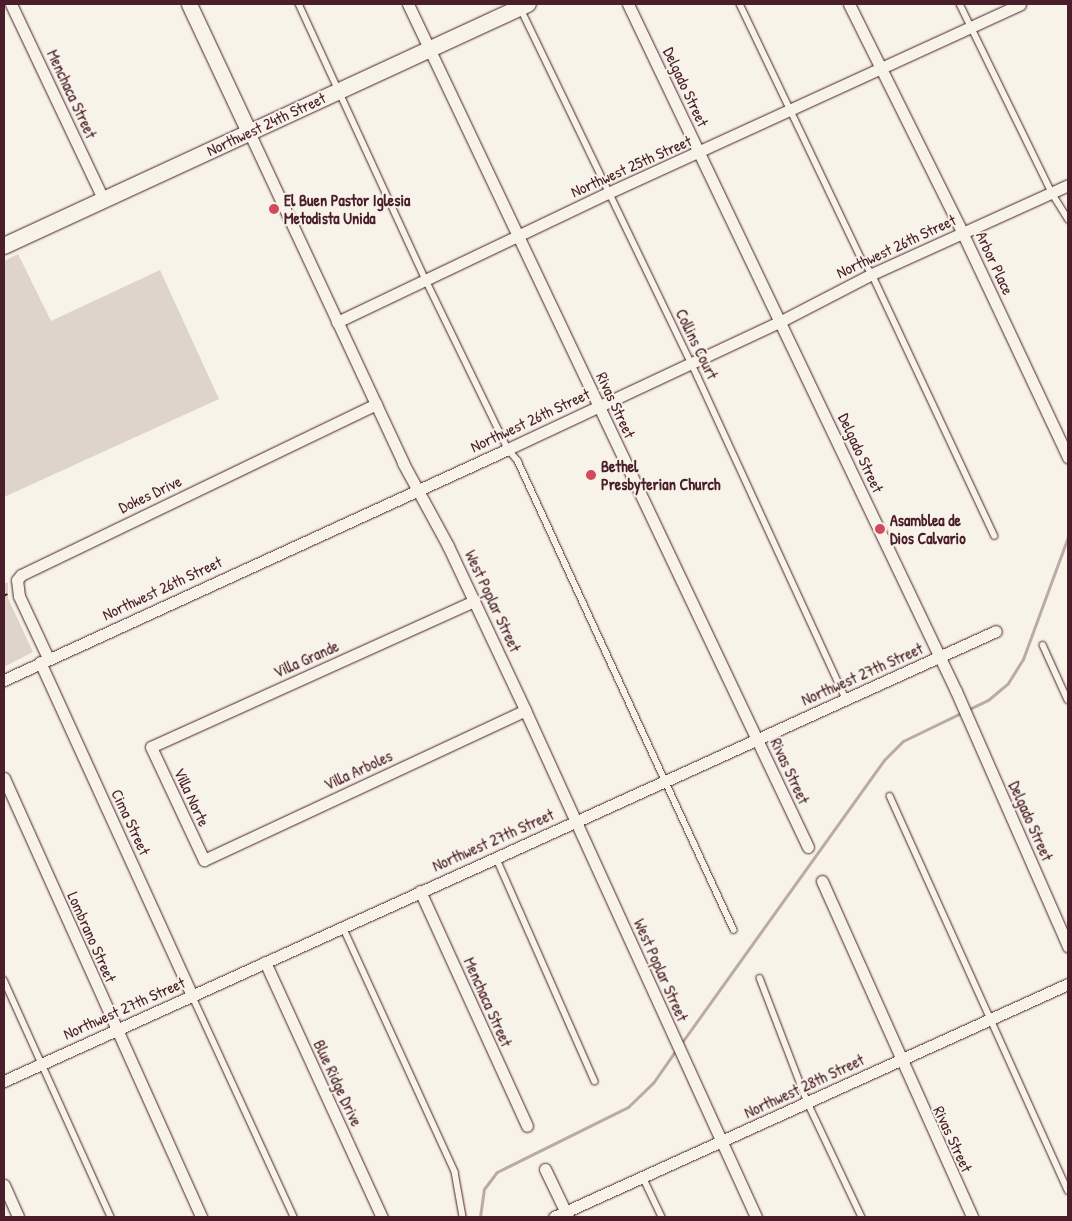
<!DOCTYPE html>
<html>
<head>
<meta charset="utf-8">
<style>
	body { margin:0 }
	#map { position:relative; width:1072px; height:1221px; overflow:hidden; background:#f7f3e8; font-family:"Patrick Hand",sans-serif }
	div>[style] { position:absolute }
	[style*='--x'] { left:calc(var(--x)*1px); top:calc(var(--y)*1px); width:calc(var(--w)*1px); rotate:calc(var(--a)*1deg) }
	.green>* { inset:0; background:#ded4cc }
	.stream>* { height:3px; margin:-1.5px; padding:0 1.5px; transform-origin:1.5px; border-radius:1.5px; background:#bcaaa7 }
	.path>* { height:2px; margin-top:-1px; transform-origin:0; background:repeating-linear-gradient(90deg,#4a1f2b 0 4px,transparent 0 8px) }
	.roads { filter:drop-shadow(0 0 1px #4a1f2b) drop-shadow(0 0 1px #4a1f2b) }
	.service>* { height:5.5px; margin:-2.75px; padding:0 2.75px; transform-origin:2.75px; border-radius:2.75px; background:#f7f3e8 }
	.minor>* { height:11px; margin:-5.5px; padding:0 5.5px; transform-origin:5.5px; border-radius:5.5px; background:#f7f3e8 }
	.tertiary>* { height:15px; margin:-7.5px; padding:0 7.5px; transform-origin:7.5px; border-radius:7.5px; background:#f7f3e8 }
	.secondary>* { height:16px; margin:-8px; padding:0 8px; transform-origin:8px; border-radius:8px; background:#f7f3e8 }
	.dots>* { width:14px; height:14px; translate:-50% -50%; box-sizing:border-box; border:2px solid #f7f3e8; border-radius:50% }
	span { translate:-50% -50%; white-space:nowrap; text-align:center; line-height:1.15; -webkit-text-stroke:4px #f7f3e8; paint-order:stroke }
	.street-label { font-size:16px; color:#4a1f2b }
	.poi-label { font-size:16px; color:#4a1f2b; font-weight:700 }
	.left { translate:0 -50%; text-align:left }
	.frame { position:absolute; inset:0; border:5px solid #4a1f2b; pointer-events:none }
</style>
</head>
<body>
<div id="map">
	<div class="green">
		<i style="clip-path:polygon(18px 254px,51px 321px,160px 270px,219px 399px,4px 497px,4px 261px)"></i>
		<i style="clip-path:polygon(4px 582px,8px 583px,8px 598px,33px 652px,4px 667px)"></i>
	</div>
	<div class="stream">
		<i style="--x:680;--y:1045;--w:350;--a:-54.4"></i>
		<i style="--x:884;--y:760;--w:27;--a:-45"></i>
		<i style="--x:903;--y:741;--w:94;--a:-25.8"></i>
		<i style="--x:988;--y:700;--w:26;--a:-40"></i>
		<i style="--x:1008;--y:683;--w:28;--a:-58"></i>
		<i style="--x:1023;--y:659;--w:130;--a:-69.8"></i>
		<i style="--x:480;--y:1217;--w:28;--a:-82"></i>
		<i style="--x:484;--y:1189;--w:21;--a:-53"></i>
		<i style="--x:497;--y:1172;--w:146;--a:-26.4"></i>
		<i style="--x:628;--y:1107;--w:35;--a:-44"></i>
		<i style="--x:653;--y:1083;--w:40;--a:-55.1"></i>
	</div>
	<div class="path">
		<i style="--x:4;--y:596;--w:6;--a:-31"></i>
	</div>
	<div class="roads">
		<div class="service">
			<i style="--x:299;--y:4;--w:302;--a:65.3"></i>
			<i style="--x:425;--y:278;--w:190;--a:64.1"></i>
			<i style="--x:508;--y:449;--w:16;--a:50"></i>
			<i style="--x:518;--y:461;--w:516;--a:65.27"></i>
			<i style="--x:740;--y:4;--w:281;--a:64.5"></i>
			<i style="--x:861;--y:258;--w:19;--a:55"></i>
			<i style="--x:872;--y:274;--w:289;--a:64.9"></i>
			<i style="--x:960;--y:4;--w:210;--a:64"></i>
			<i style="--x:1052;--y:193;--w:31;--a:58"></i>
			<i style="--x:521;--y:9;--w:408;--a:64.3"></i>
			<i style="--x:698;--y:377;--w:354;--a:65.3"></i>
			<i style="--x:1043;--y:645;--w:60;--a:65.6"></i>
			<i style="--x:890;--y:796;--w:433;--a:65.7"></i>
			<i style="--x:496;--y:857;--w:245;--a:66.2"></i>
			<i style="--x:343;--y:927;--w:269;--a:65.4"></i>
			<i style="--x:455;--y:1172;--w:46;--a:79.9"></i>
			<i style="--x:760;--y:978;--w:134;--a:69"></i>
			<i style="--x:808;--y:1103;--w:126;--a:64.7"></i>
			<i style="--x:4;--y:980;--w:260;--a:65.7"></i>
			<i style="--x:192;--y:995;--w:244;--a:65.3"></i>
			<i style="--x:643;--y:1177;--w:44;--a:64.6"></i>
		</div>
		<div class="minor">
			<i style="--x:11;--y:4;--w:216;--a:64.7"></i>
			<i style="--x:408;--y:4;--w:933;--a:64.62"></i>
			<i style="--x:628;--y:4;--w:761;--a:64.48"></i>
			<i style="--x:956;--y:691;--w:279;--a:66.3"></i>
			<i style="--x:849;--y:4;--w:254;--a:63.6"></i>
			<i style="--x:962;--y:232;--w:249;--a:64.8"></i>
			<i style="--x:249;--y:132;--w:365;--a:65"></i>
			<i style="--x:403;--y:463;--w:94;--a:61.5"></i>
			<i style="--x:448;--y:546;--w:181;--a:64.8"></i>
			<i style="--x:525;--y:710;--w:557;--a:65.5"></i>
			<i style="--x:337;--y:322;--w:300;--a:-25.5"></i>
			<i style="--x:608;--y:193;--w:453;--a:-24.6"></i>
			<i style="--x:474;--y:601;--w:354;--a:155.7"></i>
			<i style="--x:151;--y:747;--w:125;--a:64.9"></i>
			<i style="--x:204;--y:860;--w:354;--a:-25"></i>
			<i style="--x:48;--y:658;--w:68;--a:-115.1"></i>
			<i style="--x:19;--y:596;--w:16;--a:-97"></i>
			<i style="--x:17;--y:580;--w:6;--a:-51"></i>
			<i style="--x:21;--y:575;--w:394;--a:-25.7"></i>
			<i style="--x:40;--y:662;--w:366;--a:65.5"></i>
			<i style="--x:4;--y:680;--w:554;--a:-24.62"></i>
			<i style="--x:508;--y:449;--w:302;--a:-25.1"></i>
			<i style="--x:781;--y:321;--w:102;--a:-27.3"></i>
			<i style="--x:872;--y:274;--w:215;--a:-24.4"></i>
			<i style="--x:4;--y:778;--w:481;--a:65.8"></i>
			<i style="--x:822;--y:881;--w:368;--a:65.9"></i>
			<i style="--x:420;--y:891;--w:258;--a:65.5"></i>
			<i style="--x:265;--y:962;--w:281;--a:65.4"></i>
			<i style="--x:4;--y:1081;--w:1089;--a:-24.4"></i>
			<i style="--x:545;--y:1169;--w:53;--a:64.4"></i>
			<i style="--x:4;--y:1185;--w:35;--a:66"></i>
			<i style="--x:554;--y:1217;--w:564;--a:-24.39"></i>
		</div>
		<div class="tertiary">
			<i style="--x:189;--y:4;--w:141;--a:64.9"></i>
		</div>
		<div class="secondary">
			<i style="--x:4;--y:246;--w:577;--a:-24.79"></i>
		</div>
	</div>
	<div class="dots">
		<i style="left:274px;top:209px;background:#d1495b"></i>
		<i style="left:591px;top:475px;background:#d1495b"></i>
		<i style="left:880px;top:529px;background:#d1495b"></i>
	</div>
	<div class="street-label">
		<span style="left:686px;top:87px;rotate:65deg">Delgado Street</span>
		<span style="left:72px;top:94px;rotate:65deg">Menchaca Street</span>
		<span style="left:266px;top:124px;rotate:-25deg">Northwest 24th Street</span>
		<span style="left:631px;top:166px;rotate:-24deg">Northwest 25th Street</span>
		<span style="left:896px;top:246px;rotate:-25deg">Northwest 26th Street</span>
		<span style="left:995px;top:263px;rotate:65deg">Arbor Place</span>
		<span style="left:697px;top:344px;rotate:64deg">Collins Court</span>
		<span style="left:616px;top:405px;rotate:65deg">Rivas Street</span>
		<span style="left:530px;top:420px;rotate:-25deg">Northwest 26th Street</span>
		<span style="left:861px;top:453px;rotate:65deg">Delgado Street</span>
		<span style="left:150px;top:494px;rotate:-25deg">Dokes Drive</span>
		<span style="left:162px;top:588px;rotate:-25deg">Northwest 26th Street</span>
		<span style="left:493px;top:601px;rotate:65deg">West Poplar Street</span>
		<span style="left:306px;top:659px;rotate:-24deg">Villa Grande</span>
		<span style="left:862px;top:674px;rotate:-24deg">Northwest 27th Street</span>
		<span style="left:358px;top:770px;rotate:-25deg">Villa Arboles</span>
		<span style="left:790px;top:771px;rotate:65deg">Rivas Street</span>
		<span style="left:192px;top:797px;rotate:65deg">Villa Norte</span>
		<span style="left:1031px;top:821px;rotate:66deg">Delgado Street</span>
		<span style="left:131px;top:822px;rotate:65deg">Cima Street</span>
		<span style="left:493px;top:840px;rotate:-24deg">Northwest 27th Street</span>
		<span style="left:92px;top:937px;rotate:66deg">Lombrano Street</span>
		<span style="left:661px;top:970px;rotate:66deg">West Poplar Street</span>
		<span style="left:488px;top:1002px;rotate:66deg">Menchaca Street</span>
		<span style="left:124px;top:1008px;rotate:-24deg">Northwest 27th Street</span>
		<span style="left:338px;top:1083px;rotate:65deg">Blue Ridge Drive</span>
		<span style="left:804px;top:1086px;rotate:-25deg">Northwest 28th Street</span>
		<span style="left:953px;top:1139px;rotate:65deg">Rivas Street</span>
	</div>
	<div class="poi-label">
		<span class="left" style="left:284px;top:209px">El Buen Pastor Iglesia<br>Metodista Unida</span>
		<span class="left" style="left:601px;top:475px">Bethel<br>Presbyterian Church</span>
		<span class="left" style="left:890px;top:529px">Asamblea de<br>Dios Calvario</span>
	</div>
	<div class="frame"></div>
</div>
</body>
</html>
